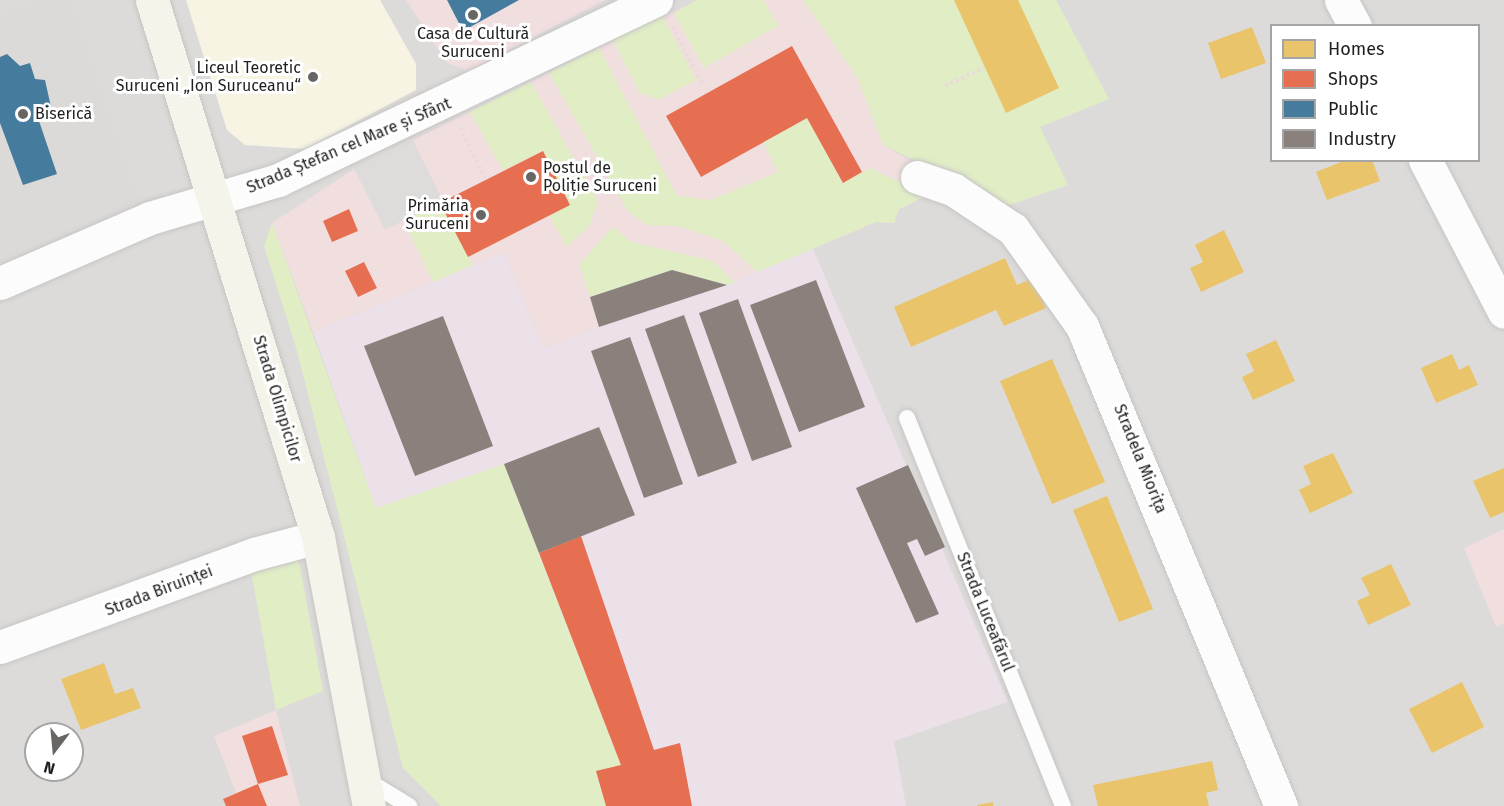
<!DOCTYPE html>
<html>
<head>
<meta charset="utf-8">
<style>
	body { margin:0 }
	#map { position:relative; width:1504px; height:806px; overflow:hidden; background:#eeebe8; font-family:"Fira Sans",sans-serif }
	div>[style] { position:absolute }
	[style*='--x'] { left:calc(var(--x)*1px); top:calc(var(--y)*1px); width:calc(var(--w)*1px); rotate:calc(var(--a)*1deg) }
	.residential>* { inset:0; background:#dddbd9 }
	.commercial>* { inset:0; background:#f1dede }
	.industrial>* { inset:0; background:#ece0e9 }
	.education>* { inset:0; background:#f7f4e4 }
	.religious>* { inset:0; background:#dcdad9 }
	.grass>* { inset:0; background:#e0edc5 }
	.parking>* { inset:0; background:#dedcdb }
	.homes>* { inset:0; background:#e9c46a }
	.shops>* { inset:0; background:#e76f51 }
	.public>* { inset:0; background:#457b9d }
	.industry>* { inset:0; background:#8a817c }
	.path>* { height:4px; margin-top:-2px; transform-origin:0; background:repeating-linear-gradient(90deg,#ecd9da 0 3px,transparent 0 6px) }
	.roads { filter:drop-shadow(0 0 2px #c6c5c4) drop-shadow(0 0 2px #c6c5c4) }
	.lane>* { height:16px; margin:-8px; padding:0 8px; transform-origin:8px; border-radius:8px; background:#fcfcfc }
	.street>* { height:33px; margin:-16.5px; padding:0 16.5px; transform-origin:16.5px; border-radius:16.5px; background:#fcfcfc }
	.secondary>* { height:33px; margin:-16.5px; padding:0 16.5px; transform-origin:16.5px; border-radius:16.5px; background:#f5f4eb }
	.dots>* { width:16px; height:16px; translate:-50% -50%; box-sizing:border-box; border:3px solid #fff; border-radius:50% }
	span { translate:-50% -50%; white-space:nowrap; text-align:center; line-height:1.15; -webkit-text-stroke:6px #fff; paint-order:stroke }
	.poi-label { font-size:16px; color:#1f1f1f }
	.right { translate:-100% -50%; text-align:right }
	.left { translate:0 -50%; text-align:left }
	.street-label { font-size:16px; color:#1f1f1f }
	.legend { position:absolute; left:1270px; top:24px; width:210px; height:138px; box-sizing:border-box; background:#fff; border:2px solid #a5a5a5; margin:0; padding:8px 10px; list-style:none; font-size:18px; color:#1f1f1f }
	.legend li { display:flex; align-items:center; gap:12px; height:30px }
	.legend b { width:30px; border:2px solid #a5a5a5 }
	.north { position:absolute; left:24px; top:722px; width:60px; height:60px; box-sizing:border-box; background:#fff; border:2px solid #a5a5a5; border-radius:50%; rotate:196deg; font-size:16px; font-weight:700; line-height:24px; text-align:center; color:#1f1f1f }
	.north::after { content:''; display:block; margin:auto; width:21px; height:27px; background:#676665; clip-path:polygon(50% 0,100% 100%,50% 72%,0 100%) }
</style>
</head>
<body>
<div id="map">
	<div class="residential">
		<i style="clip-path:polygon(evenodd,0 0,1504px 0,1504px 806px,0 806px,0 0,1272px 26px,1478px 26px,1478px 160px,1272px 160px,1272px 26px,0 0,36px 734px,72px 734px,72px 770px,36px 770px,36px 734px)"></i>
	</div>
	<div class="commercial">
		<i style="clip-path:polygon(406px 0,605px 0,468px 71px,447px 63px)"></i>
		<i style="clip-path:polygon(698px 0,803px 0,858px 77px,883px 145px,923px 168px,927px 195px,899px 209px,894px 223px,876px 222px,727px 285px,590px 298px,599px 327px,543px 348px,504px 252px,313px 332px,272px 223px,354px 169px)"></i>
		<i style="clip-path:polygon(1504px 529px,1504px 623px,1496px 627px,1464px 548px)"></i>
		<i style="clip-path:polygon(276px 710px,300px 806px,226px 806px,223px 799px,236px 793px,214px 736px)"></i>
	</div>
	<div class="industrial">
		<i style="clip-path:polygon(813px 249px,1008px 702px,894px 741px,906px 806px,606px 806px,596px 771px,621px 765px,504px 465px,376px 508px,313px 332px,504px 252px,543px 348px,599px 327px,590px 297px,672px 270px,727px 285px)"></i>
	</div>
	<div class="education">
		<i style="clip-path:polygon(186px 0,380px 0,416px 64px,416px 90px,305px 149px,245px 145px,227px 130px)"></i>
	</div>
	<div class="religious">
		<i style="clip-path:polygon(41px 0,70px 0,139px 205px,0 262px,0 16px)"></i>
	</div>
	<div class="grass">
		<i style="clip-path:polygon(697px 0,764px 0,778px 26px,704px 68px,674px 13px)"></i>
		<i style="clip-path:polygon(803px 0,1056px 0,1109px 99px,1040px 127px,1068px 185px,1009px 205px,883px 145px,857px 77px)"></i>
		<i style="clip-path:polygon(662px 15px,696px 80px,658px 100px,639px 92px,613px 40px)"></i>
		<i style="clip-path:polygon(599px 48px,677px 196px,711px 200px,778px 172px,763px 142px,807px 118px,843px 183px,870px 168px,927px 195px,899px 209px,894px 223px,876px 222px,757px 272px,723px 241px,678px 226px,646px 225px,627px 210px,549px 73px)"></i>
		<i style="clip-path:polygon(531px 82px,598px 201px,589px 226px,567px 247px,549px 216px,570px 204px,543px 151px,503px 170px,470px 112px)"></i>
		<i style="clip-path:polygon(440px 203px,473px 265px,433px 282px,404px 221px)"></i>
		<i style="clip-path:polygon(272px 223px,376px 508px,504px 464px,621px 765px,596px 772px,606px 806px,441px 806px,403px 768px,297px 351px,264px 246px)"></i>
		<i style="clip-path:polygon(613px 227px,632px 242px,713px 261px,735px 282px,727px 285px,672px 270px,590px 297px,579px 264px)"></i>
		<i style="clip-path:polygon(298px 557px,323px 691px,276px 710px,250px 565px)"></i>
	</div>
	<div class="parking">
		<i style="clip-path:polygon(412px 139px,443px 201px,385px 230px,354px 169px)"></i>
	</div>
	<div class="homes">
		<i style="clip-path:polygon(954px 0,1018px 0,1059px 88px,1006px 113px)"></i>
		<i style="clip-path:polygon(1252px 27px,1266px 63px,1221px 79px,1208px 43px)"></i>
		<i style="clip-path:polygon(1346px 160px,1372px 160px,1380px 181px,1327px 200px,1316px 172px)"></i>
		<i style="clip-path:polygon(1224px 230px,1244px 272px,1201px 292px,1190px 268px,1203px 262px,1195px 245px)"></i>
		<i style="clip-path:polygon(1005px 258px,1017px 285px,1033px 278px,1046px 308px,1004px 326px,996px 310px,911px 347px,894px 307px)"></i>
		<i style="clip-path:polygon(1276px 340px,1295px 381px,1253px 400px,1242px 377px,1254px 371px,1246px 354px)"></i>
		<i style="clip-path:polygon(1452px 354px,1459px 370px,1469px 365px,1478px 385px,1436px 403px,1421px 368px)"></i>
		<i style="clip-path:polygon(1052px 359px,1105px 482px,1052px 504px,1000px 381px)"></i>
		<i style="clip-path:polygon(1333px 453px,1353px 493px,1310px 513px,1299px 490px,1311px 484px,1303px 466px)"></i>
		<i style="clip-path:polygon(1504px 468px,1504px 512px,1490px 518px,1473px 481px)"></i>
		<i style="clip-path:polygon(1107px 496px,1153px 609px,1119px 622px,1073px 510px)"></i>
		<i style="clip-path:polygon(1391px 564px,1411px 605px,1368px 625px,1357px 601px,1370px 595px,1361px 578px)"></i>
		<i style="clip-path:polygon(104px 663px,115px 694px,133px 688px,141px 708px,81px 730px,61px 679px)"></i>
		<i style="clip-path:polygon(1462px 682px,1484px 727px,1432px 753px,1409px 709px)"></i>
		<i style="clip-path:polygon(1212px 761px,1218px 790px,1206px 793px,1209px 806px,1098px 806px,1093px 785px)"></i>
		<i style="clip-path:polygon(993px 802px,993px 806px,977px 806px,977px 805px)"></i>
	</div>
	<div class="shops">
		<i style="clip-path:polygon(792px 46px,862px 172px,843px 183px,807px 118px,701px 177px,666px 116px)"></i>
		<i style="clip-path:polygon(543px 151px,570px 205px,468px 257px,440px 203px)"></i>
		<i style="clip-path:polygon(349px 209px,358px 231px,332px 242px,323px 221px)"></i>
		<i style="clip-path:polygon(364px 262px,377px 288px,358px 297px,345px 271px)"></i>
		<i style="clip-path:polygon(581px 536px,654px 750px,680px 743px,692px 806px,606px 806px,596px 771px,621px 765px,539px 553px)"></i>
		<i style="clip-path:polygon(272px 726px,288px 775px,258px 784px,242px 736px)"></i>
		<i style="clip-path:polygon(258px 784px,267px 806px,226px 806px,223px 799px)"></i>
	</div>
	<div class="public">
		<i style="clip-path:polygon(447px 0,519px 0,463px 31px)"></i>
		<i style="clip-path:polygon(7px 54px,20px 66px,30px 63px,35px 79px,45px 80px,51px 107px,39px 121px,57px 174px,23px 185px,0 123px,0 57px)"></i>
	</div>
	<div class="industry">
		<i style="clip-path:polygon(672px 270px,727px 285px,599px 327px,590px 297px)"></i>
		<i style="clip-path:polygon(816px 280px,865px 407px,799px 432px,750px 305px)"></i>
		<i style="clip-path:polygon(738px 299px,792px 447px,752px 461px,699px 313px)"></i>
		<i style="clip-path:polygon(684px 315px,737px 463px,698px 477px,645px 329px)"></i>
		<i style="clip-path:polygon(443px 316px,493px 446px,415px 476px,364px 346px)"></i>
		<i style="clip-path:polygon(630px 337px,683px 484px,644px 498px,591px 351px)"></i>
		<i style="clip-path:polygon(599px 427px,635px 515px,539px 553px,504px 464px)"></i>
		<i style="clip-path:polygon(908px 465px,945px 547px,925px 556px,917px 539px,907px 543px,939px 614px,916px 623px,856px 488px)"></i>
	</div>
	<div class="path">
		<i style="--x:673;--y:27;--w:65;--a:62.7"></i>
		<i style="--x:945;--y:86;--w:44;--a:-25.4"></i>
		<i style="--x:460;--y:128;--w:58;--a:63.4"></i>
	</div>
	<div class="roads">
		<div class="lane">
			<i style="--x:907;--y:418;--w:418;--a:68.1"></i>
			<i style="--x:365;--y:779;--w:52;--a:31.5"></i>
		</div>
		<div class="street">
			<i style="--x:1341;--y:0;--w:30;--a:62"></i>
			<i style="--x:1425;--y:160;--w:171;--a:62.5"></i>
			<i style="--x:917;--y:177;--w:39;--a:19"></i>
			<i style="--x:954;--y:190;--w:71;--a:33.5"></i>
			<i style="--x:1013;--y:229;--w:119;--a:54.6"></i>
			<i style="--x:1082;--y:326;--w:520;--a:67.48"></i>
			<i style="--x:0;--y:283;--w:163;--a:-23.4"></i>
			<i style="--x:150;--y:218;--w:134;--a:-16.5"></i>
			<i style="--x:278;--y:180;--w:419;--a:-25.5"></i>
			<i style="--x:0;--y:647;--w:270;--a:-20.1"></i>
			<i style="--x:254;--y:554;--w:66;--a:-14.9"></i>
		</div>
		<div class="secondary">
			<i style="--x:152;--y:0;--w:562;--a:72.82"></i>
			<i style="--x:318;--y:537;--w:274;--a:79.3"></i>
		</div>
	</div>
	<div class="dots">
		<i style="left:473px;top:15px;background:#676665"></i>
		<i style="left:313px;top:77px;background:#676665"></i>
		<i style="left:23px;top:114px;background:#676665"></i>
		<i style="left:531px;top:177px;background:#676665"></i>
		<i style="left:481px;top:215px;background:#676665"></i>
	</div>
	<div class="poi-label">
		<span style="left:473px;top:43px">Casa de Cultură<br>Suruceni</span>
		<span class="right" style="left:301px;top:77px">Liceul Teoretic<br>Suruceni „Ion Suruceanu“</span>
		<span class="left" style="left:35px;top:114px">Biserică</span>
		<span class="left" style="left:543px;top:177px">Postul de<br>Poliție Suruceni</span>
		<span class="right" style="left:469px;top:215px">Primăria<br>Suruceni</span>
	</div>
	<div class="street-label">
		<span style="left:349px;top:146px;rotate:-23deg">Strada Ștefan cel Mare și Sfânt</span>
		<span style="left:277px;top:399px;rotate:73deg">Strada Olimpicilor</span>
		<span style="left:1140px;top:459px;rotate:68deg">Stradela Miorița</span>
		<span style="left:159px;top:591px;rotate:-21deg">Strada Biruinței</span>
		<span style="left:985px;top:612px;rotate:68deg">Strada Luceafărul</span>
	</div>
	<ul class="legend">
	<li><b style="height:16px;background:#e9c46a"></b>Homes</li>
	<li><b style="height:16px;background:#e76f51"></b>Shops</li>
	<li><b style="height:16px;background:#457b9d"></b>Public</li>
	<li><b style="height:16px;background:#8a817c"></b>Industry</li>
	</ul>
	<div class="north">N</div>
</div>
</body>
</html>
